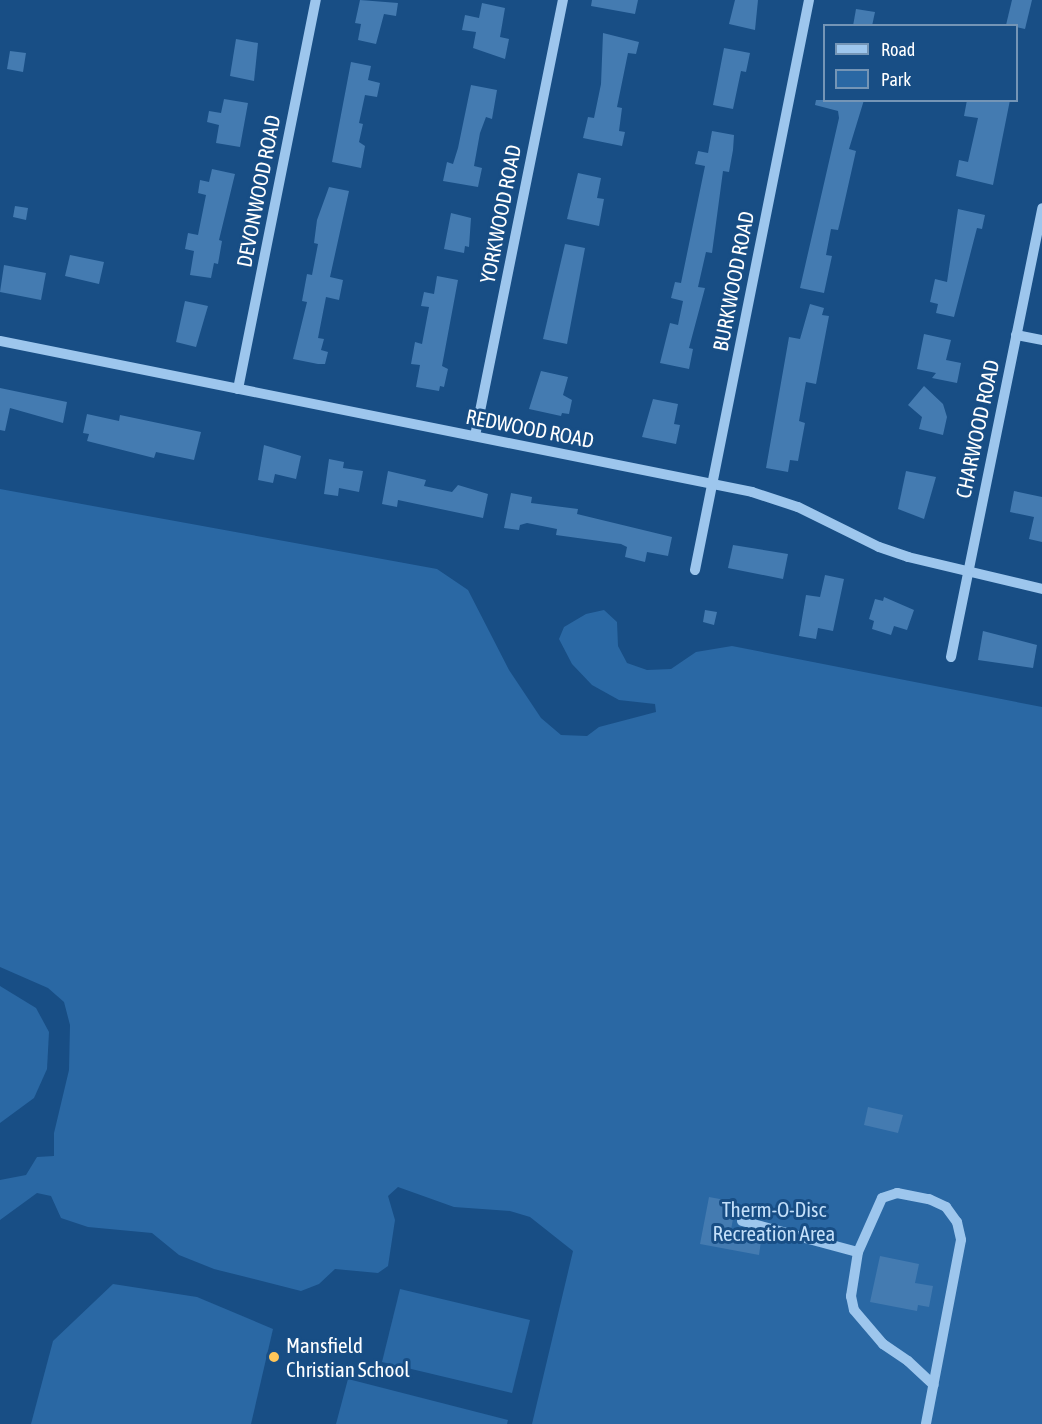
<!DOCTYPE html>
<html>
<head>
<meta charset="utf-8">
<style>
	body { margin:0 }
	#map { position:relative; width:1042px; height:1424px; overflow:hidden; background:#184e85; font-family:"Asap Condensed",sans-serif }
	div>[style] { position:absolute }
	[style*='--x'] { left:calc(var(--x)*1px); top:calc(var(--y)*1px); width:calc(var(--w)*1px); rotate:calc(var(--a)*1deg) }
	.green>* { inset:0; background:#2a68a4 }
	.building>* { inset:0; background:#447bb1 }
	.minor>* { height:10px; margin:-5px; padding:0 5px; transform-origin:5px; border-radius:5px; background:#9dc6ed }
	.dots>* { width:16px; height:16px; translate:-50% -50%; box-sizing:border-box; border:3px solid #184e85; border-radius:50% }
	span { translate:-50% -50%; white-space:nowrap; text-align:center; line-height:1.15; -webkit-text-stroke:6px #184e85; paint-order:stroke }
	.street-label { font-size:21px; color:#fff }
	.park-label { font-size:21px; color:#c3dff9 }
	.poi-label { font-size:21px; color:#fff }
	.left { translate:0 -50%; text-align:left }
	.legend { position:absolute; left:823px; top:24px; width:195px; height:78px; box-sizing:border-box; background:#184e85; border:2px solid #7495b6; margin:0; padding:8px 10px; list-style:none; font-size:18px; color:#fff }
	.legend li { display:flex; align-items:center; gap:12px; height:30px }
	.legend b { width:30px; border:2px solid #7495b6 }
</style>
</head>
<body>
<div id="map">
	<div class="green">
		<i style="clip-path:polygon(0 489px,437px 569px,468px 590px,509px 670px,541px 718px,561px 735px,587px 736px,599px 727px,656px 712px,655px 704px,619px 700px,592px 685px,572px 664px,559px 639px,564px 627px,586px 614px,604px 610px,617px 622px,618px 646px,627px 663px,647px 670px,671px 669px,696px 652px,732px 646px,1042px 707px,1042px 1424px,532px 1424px,573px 1251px,530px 1217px,510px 1211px,454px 1207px,398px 1187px,388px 1196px,395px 1220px,388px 1266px,378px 1273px,335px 1269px,319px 1284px,301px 1291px,214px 1269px,179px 1255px,152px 1233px,88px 1227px,61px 1218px,51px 1196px,37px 1193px,0 1220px,0 1180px,26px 1175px,37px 1157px,54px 1156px,54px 1133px,69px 1070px,70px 1025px,64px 1002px,48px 988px,0 967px)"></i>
		<i style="clip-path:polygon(0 986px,36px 1008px,49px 1032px,47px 1069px,34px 1098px,0 1123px)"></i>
		<i style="clip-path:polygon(113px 1284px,197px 1297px,273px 1329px,251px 1424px,31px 1424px,53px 1341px)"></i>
		<i style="clip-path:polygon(400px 1289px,530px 1320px,512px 1393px,382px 1362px)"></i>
		<i style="clip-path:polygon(348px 1379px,508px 1420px,507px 1424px,336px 1424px)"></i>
	</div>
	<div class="building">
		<i style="clip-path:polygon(360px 0,398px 3px,396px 16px,384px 14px,376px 44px,358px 40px,361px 24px,355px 23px)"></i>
		<i style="clip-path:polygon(592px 0,638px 0,635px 14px,591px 6px)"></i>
		<i style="clip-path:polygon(735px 0,758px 0,755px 30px,729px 24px)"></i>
		<i style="clip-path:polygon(1012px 0,1032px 0,1025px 29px,1006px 25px)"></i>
		<i style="clip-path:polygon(482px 3px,505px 8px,500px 37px,509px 39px,505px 59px,473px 48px,476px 32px,462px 30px,465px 15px,479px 18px)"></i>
		<i style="clip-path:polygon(856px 9px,875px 12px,872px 26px,853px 26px)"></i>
		<i style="clip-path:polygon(603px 33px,639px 42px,636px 54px,628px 53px,617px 107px,622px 108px,619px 131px,625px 132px,622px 146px,583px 138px,588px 117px,594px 118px,601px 84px)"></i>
		<i style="clip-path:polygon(236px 39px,258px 43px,254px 81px,230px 76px)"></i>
		<i style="clip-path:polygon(724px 48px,750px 53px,746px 72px,741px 71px,733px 109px,713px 105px)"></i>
		<i style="clip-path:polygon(10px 51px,26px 53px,23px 72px,7px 69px)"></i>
		<i style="clip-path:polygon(351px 62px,371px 66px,368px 80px,380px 83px,377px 97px,365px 95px,359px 123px,363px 124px,359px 142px,365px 146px,361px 168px,332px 162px)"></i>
		<i style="clip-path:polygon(471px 85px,497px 90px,492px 119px,486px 117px,480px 133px,474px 166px,482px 168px,478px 187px,443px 181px,447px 162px,453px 164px,458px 148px)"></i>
		<i style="clip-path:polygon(224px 99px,248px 103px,240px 147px,216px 143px,219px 125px,207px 122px,209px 111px,221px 113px)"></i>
		<i style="clip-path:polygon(816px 100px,864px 100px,849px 149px,856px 151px,840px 222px,838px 230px,831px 229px,826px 255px,832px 256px,824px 293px,800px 288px,839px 118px,838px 111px,815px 105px)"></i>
		<i style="clip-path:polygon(967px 100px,1010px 100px,993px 185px,956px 176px,959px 160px,968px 162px,978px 118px,964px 116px)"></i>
		<i style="clip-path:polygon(712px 131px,734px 135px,733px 150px,729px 172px,723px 171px,712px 253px,706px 252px,698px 287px,705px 288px,689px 348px,693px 349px,689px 369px,660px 363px,670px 323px,678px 325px,683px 301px,671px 298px,675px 282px,681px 283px,705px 166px,695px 164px,698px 151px,708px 153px)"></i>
		<i style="clip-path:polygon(212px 169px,235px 174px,219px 240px,222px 241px,218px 264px,214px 263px,211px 278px,190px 275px,194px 251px,185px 249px,188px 233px,198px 235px,206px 195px,198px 193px,200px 180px,209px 182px)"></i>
		<i style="clip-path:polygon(578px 173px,601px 178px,597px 198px,604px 199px,599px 226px,567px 219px)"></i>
		<i style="clip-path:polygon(329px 187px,349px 191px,330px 277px,343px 280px,339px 300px,326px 297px,318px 338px,324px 339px,321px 350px,328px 352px,325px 364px,318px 364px,293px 359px,307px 302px,302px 301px,307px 274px,312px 275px,318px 244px,314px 243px,317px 220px)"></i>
		<i style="clip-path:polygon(15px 206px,28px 208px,26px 220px,13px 217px)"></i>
		<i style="clip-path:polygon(958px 209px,985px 215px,982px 229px,977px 228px,954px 317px,936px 313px,938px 304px,930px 302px,935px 279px,947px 282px)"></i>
		<i style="clip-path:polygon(451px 213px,471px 218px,469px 247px,465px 246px,464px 253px,444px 249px)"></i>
		<i style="clip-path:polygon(565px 244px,585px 248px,567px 344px,543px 339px)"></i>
		<i style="clip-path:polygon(70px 255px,104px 262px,99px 284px,65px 276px)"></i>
		<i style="clip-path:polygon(4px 265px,46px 273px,41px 300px,0 292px)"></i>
		<i style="clip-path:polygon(437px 276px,458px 280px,442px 366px,448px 369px,444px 387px,440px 386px,439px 391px,416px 387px,420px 365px,411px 364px,415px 342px,422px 344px,429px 307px,421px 306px,424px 292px,434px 294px)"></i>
		<i style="clip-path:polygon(185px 301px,208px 306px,196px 347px,176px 342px)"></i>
		<i style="clip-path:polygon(810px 304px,824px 308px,822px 315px,829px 316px,816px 384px,806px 382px,799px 421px,805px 423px,798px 461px,790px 460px,788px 472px,766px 468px,789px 337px,800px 339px)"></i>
		<i style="clip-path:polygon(924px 334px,951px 340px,946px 360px,961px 363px,957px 383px,932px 378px,936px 373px,917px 369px)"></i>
		<i style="clip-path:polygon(541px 371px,568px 377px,563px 395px,572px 400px,569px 414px,562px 413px,561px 416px,529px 409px)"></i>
		<i style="clip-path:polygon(924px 386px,943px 404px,947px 417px,943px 435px,919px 429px,922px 417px,908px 405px)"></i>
		<i style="clip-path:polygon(0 388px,67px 402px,63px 423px,10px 408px,5px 431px,0 430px)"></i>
		<i style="clip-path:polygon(653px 399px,678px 404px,674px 424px,680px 425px,676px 444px,642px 437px)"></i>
		<i style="clip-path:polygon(87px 414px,119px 421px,120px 415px,201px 432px,194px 460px,156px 452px,154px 458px,87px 441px,89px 434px,83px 433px)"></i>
		<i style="clip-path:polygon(264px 445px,301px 456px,296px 479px,275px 474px,273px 483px,258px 480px)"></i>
		<i style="clip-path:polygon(329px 459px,344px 462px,343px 468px,363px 471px,359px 492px,339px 488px,338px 496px,324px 494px)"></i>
		<i style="clip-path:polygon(388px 471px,426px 480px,424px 486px,452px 492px,458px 485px,488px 494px,483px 518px,398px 500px,397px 507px,382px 504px)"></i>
		<i style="clip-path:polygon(906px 471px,936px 477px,924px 519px,898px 509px)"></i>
		<i style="clip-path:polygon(1014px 491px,1042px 497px,1042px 542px,1029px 539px,1034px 517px,1010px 512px)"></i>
		<i style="clip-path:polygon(511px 493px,532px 497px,531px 503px,578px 509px,577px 514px,672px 537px,668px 556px,647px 552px,645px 562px,625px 557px,627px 547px,621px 544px,556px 535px,557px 529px,527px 523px,520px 525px,519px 530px,504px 528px)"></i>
		<i style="clip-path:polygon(733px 545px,788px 554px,783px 579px,728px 568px)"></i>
		<i style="clip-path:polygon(825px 575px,844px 579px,833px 631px,818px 628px,816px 639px,799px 636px,806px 595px,820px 597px)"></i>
		<i style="clip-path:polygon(884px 597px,914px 610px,907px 630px,894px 626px,891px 635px,872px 629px,874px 621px,869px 619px,875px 599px,883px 601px)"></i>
		<i style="clip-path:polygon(705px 610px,717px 612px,714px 625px,703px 622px)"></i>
		<i style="clip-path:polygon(983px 631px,1037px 645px,1033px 668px,978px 660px)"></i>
		<i style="clip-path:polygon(868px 1107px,903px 1115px,898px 1133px,864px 1125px)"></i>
		<i style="clip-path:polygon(709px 1197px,736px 1202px,731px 1230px,762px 1235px,759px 1255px,700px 1244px)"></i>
		<i style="clip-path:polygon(880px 1256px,919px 1264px,915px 1283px,933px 1286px,929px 1307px,918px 1305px,917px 1311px,870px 1302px)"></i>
	</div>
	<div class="minor">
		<i style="--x:1016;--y:335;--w:26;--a:11"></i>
		<i style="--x:0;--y:341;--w:767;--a:11.35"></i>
		<i style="--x:752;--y:492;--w:48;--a:18.1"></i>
		<i style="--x:798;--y:507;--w:90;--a:26.3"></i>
		<i style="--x:879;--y:547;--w:31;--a:19"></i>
		<i style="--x:908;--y:557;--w:138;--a:13.4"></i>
		<i style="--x:238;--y:389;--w:397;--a:-78.7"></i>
		<i style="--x:475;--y:436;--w:445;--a:-78.6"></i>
		<i style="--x:695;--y:570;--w:581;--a:-78.69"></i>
		<i style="--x:951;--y:657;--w:458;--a:-78.5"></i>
		<i style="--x:742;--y:1221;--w:120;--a:15"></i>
		<i style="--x:858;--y:1252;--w:45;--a:99"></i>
		<i style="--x:851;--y:1296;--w:14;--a:78"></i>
		<i style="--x:854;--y:1310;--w:45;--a:49.5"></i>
		<i style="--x:883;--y:1344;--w:30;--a:34"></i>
		<i style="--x:908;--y:1361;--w:35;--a:43"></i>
		<i style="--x:858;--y:1252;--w:59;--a:-66"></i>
		<i style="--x:882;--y:1198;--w:16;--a:-18"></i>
		<i style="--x:897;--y:1193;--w:33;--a:11"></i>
		<i style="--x:929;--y:1199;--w:19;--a:25"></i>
		<i style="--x:946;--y:1207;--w:19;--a:54"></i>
		<i style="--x:957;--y:1222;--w:18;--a:77"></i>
		<i style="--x:961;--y:1240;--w:187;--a:100.8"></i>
	</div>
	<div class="dots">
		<i style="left:274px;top:1357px;background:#ffc659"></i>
	</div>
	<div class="street-label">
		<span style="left:258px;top:191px;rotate:-79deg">DEVONWOOD ROAD</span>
		<span style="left:500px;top:214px;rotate:-79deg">YORKWOOD ROAD</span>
		<span style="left:733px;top:281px;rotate:-79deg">BURKWOOD ROAD</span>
		<span style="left:530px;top:428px;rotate:11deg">REDWOOD ROAD</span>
		<span style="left:977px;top:429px;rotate:-78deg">CHARWOOD ROAD</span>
	</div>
	<div class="park-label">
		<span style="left:774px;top:1221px">Therm-O-Disc<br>Recreation Area</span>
	</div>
	<div class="poi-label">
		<span class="left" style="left:286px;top:1357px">Mansfield<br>Christian School</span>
	</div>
	<ul class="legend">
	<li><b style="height:8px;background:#9dc6ed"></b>Road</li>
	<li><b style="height:16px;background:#2a68a4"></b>Park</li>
	</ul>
</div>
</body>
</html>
